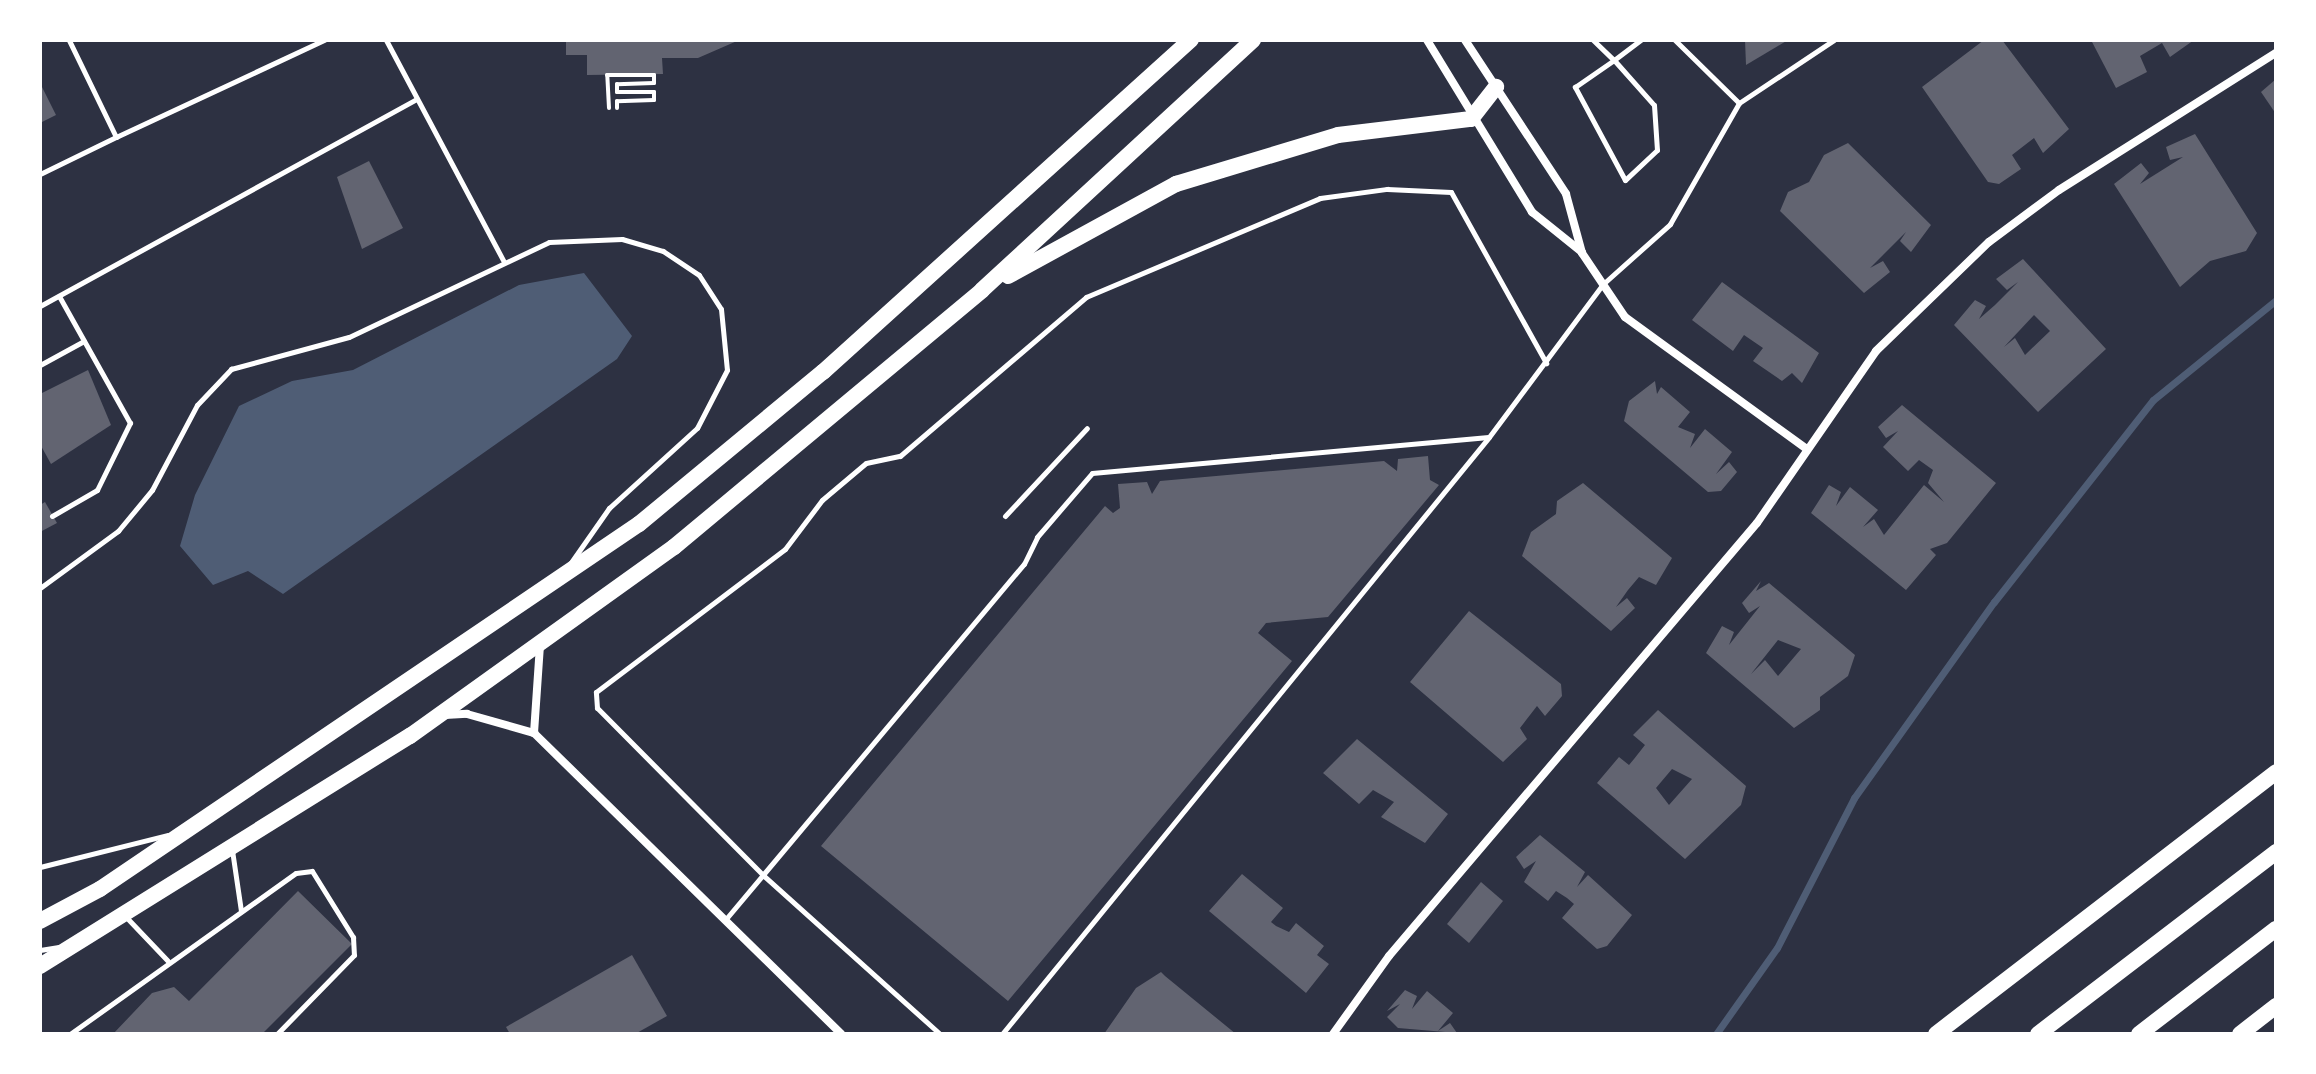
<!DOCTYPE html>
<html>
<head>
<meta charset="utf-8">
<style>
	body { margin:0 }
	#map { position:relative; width:2316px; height:1074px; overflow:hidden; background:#2d3142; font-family:Lora,serif }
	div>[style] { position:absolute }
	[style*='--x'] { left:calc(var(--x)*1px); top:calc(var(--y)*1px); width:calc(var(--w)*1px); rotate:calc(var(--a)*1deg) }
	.water>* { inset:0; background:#4f5d75 }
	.stream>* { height:7px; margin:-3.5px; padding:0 3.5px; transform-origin:3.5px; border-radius:3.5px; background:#4f5d75 }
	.building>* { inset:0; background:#626471 }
	.path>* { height:4px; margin:-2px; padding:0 2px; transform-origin:2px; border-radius:2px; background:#fff }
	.service>* { height:5px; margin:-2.5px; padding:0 2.5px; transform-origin:2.5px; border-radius:2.5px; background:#fff }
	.minor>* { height:8px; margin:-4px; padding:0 4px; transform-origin:4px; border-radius:4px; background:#fff }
	.trunk>* { height:16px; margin:-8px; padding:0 8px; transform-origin:8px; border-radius:8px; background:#fff }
	.motorway>* { height:16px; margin:-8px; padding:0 8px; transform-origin:8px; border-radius:8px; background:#fff }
	span { translate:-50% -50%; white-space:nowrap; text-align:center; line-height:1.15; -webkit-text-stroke:7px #fff; paint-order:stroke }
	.frame { position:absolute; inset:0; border:42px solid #fff; pointer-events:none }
</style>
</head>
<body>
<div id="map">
	<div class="water">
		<i style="clip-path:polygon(584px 273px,632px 336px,617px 359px,283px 594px,248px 571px,213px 585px,180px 546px,195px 495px,239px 406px,292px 381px,353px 370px,519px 285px)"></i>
	</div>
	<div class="stream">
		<i style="--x:1716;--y:1034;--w:105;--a:-54.7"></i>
		<i style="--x:1777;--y:948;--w:169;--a:-62.8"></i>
		<i style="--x:1854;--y:798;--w:241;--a:-54.5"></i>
		<i style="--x:1994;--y:602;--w:257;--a:-51.8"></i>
		<i style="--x:2153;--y:400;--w:159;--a:-39.1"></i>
	</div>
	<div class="building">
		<i style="clip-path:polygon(566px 40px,737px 40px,737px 41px,698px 58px,662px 58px,663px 74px,587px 75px,587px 55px,566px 55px)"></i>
		<i style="clip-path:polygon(1745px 40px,1788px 40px,1746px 65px)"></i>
		<i style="clip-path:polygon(1984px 40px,2002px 40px,2069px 129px,2043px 153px,2034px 138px,2012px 155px,2021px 169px,1999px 184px,1988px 182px,1922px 87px)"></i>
		<i style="clip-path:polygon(2091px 40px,2194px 40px,2170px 57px,2162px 43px,2140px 56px,2147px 72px,2116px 88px)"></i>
		<i style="clip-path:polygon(2276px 79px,2276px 114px,2261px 92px)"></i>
		<i style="clip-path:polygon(40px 83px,56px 115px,40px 123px)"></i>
		<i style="clip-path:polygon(2195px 134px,2257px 233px,2246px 251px,2210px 261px,2180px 287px,2114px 184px,2141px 163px,2149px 173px,2140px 184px,2183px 157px,2170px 160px,2166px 147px)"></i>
		<i style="clip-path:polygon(1848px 143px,1931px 225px,1911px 252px,1900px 241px,1906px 232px,1870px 268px,1883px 261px,1890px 272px,1864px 293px,1780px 211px,1788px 192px,1809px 182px,1824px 155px)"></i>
		<i style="clip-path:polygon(369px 161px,403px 228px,362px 249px,337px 177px)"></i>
		<i style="clip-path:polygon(evenodd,2023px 259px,2106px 349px,2038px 412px,1954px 325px,1975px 300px,1986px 306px,1979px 319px,1995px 305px,2018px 282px,2007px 290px,1996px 279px,2023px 259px,2034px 315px,2050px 331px,2025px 355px,2015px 338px,2004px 347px,2034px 315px)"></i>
		<i style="clip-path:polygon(1722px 282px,1819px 353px,1802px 383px,1792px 373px,1782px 381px,1753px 361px,1763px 348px,1744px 335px,1733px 351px,1692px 320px)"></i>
		<i style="clip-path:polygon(88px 370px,111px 425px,51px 464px,40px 444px,40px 394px)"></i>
		<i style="clip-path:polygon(1655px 381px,1657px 394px,1661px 387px,1690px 412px,1678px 427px,1695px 434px,1690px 448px,1705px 429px,1732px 452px,1716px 474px,1729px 462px,1737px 472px,1721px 491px,1708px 492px,1624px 421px,1629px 401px)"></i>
		<i style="clip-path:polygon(1902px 405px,1996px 483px,1947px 543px,1930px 549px,1936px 555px,1906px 590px,1811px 513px,1829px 485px,1841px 492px,1836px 506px,1850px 487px,1878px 510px,1863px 527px,1874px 519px,1884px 535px,1924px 485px,1944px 502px,1928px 483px,1933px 470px,1919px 460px,1908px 471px,1883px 447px,1898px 431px,1886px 438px,1878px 427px)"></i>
		<i style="clip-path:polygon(1428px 456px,1430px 480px,1439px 485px,1328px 617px,1266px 623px,1258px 633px,1292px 661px,1008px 1001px,821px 846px,1105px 506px,1113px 513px,1120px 508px,1118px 484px,1147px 482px,1152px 494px,1160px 481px,1384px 461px,1397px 471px,1398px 459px)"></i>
		<i style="clip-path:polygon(1583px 483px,1672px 558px,1656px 585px,1639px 577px,1628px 590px,1616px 607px,1627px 598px,1635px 608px,1611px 631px,1522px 556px,1531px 532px,1556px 514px,1557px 501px)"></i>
		<i style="clip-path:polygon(45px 502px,57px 523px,40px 532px,40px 505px)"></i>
		<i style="clip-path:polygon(evenodd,1761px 581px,1756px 591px,1769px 583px,1855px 655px,1848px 676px,1820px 697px,1820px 710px,1794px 728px,1706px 653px,1722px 626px,1734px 632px,1729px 645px,1760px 606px,1749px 613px,1742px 603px,1761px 581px,1778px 640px,1801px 649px,1778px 676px,1765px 660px,1751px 674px,1778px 640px)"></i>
		<i style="clip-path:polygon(1469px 611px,1561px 684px,1562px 696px,1545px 716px,1537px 706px,1520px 728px,1527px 739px,1503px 762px,1410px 682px)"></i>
		<i style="clip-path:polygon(evenodd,1658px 710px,1746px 786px,1741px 805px,1685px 859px,1597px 783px,1619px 757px,1629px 765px,1634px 759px,1645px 745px,1633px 735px,1658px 710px,1672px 769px,1692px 779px,1669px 805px,1656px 788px,1672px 769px)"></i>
		<i style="clip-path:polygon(1357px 739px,1448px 814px,1425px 843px,1381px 817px,1394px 802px,1373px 790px,1359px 804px,1323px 773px)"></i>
		<i style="clip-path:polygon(1540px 835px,1585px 872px,1577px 887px,1588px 875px,1632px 915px,1607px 946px,1597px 949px,1562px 918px,1574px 904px,1567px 898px,1556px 891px,1548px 901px,1524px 882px,1536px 861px,1524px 869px,1516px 857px)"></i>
		<i style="clip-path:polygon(1242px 874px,1283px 908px,1271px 922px,1276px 926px,1289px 932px,1296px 923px,1324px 946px,1317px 955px,1329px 964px,1306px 993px,1209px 911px)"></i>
		<i style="clip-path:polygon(1481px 882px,1503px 901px,1469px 943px,1447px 924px)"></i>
		<i style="clip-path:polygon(298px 891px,352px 944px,262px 1034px,113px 1034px,152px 993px,174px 987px,189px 1001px)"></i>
		<i style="clip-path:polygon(632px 955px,667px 1016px,635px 1034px,510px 1034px,506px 1027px)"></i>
		<i style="clip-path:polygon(1161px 972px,1165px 976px,1236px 1034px,1104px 1034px,1136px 988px)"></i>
		<i style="clip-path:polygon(1405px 990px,1417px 996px,1412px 1009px,1427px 991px,1453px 1013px,1438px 1031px,1450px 1023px,1457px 1033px,1398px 1028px,1387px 1017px,1400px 1004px,1387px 1011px)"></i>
	</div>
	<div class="path">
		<i style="--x:609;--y:108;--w:33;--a:-93"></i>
		<i style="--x:607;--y:75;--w:47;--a:0"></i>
		<i style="--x:654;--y:75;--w:8;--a:90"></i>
		<i style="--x:654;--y:83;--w:37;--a:178"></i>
		<i style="--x:617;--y:84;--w:8;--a:90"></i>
		<i style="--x:617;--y:92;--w:37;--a:0"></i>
		<i style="--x:654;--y:92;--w:8;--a:90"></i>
		<i style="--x:654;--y:100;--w:37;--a:178"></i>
		<i style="--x:617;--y:101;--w:7;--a:90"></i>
	</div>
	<div class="service">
		<i style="--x:386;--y:40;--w:251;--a:62"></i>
		<i style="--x:1593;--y:40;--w:29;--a:44"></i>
		<i style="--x:1614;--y:60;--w:34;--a:-37"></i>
		<i style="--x:1614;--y:60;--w:60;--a:48.4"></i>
		<i style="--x:1654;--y:105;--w:45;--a:86.2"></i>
		<i style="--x:1657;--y:150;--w:44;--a:136.8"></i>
		<i style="--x:1625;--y:180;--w:106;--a:-118.3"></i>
		<i style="--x:1575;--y:87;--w:47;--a:-34.7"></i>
		<i style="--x:1739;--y:103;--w:114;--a:-33.6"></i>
		<i style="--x:116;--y:137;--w:230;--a:-25"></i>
		<i style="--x:40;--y:174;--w:85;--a:-26"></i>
		<i style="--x:116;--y:137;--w:108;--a:-115.9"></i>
		<i style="--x:40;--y:306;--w:430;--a:-28.8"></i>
		<i style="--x:40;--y:365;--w:50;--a:-28.6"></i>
		<i style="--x:52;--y:516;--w:52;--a:-30"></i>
		<i style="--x:97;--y:490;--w:75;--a:-63.8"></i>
		<i style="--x:130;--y:423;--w:145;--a:-119.2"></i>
		<i style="--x:1005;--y:516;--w:120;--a:-47"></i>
		<i style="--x:40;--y:588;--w:97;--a:-36.2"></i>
		<i style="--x:118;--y:531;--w:53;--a:-50.3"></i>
		<i style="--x:152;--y:490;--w:96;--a:-62.1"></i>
		<i style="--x:197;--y:405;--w:50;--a:-46.6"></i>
		<i style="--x:231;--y:369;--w:122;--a:-15.2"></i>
		<i style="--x:349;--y:337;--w:221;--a:-25.4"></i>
		<i style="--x:549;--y:242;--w:73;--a:-2.4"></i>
		<i style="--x:622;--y:239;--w:43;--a:16.3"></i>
		<i style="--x:663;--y:251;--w:43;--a:33.7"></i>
		<i style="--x:699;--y:275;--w:40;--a:57.1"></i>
		<i style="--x:721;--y:309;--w:61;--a:84.4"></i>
		<i style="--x:727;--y:370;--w:65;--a:117.3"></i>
		<i style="--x:697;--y:428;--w:119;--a:137.7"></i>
		<i style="--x:609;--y:508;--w:68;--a:124.9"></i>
		<i style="--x:232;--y:850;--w:62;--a:81.6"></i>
		<i style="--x:40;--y:867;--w:131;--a:-14.1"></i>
		<i style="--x:127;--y:918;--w:59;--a:46.4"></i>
		<i style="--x:725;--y:920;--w:465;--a:-50"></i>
		<i style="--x:1024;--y:564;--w:30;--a:-64"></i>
		<i style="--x:1037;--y:537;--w:84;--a:-49.3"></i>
		<i style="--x:1092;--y:473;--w:398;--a:-5.2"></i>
		<i style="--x:40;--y:950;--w:19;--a:-9"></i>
		<i style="--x:70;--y:1034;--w:277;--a:-35.5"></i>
		<i style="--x:296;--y:873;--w:16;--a:-7"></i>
		<i style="--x:312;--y:871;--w:78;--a:58.2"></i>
		<i style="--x:353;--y:937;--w:18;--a:87"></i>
		<i style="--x:354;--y:955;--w:110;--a:134.3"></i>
		<i style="--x:940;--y:1034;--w:237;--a:-138.1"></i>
		<i style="--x:764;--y:876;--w:237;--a:-134.8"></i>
		<i style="--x:597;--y:708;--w:16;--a:-94"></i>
		<i style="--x:596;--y:692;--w:237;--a:-37.1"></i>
		<i style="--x:785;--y:549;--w:61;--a:-52.9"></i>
		<i style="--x:822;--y:500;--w:57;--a:-40.1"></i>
		<i style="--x:866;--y:463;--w:35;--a:-12"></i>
		<i style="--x:900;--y:456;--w:245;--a:-40.5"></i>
		<i style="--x:1086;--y:297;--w:254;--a:-22.9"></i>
		<i style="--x:1320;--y:198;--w:68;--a:-7.7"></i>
		<i style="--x:1387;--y:189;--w:64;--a:2.7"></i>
		<i style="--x:1451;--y:192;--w:196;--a:60.9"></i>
		<i style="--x:1002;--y:1034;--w:770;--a:-50.79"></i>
		<i style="--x:1489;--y:437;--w:191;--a:-53.3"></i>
		<i style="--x:1603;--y:284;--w:90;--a:-41.8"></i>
		<i style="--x:1670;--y:224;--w:139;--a:-60.3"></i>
		<i style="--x:1739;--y:103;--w:90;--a:-135.5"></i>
	</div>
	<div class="minor">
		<i style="--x:1427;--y:40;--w:202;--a:58.6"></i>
		<i style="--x:1532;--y:212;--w:64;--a:38.7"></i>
		<i style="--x:1465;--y:40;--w:184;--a:56.7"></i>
		<i style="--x:1566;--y:194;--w:61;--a:74.8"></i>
		<i style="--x:1582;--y:253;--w:77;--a:56.1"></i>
		<i style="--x:1625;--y:317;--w:223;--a:36"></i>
		<i style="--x:445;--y:715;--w:22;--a:-3"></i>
		<i style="--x:467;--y:714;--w:70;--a:15.8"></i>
		<i style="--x:534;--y:733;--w:89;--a:-86.1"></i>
		<i style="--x:534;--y:733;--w:430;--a:44.4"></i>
		<i style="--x:1333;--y:1034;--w:96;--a:-54.3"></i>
		<i style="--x:1389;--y:956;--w:568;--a:-49.64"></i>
		<i style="--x:1757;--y:523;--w:209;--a:-55.3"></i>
		<i style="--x:1876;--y:351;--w:157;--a:-44"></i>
		<i style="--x:1989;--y:242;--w:87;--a:-36.6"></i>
		<i style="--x:2059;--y:190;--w:257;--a:-32.3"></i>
	</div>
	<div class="trunk">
		<i style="--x:1008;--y:276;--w:192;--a:-28.7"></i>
		<i style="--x:1176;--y:184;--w:169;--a:-16.8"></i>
		<i style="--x:1338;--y:135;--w:134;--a:-6.9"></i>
		<i style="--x:1471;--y:119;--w:41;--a:-52"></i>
		<i style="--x:40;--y:921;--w:68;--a:-28.1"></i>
		<i style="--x:100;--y:889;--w:651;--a:-34.11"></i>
		<i style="--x:639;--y:524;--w:239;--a:-39.6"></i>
		<i style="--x:823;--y:372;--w:496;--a:-42.1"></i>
		<i style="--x:40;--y:966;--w:436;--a:-31.9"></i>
		<i style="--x:410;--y:736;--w:325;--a:-35.6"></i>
		<i style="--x:674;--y:547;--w:401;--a:-39.8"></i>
		<i style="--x:982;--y:290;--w:369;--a:-42.7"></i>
	</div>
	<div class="motorway">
		<i style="--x:1936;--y:1034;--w:429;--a:-37.6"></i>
		<i style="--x:2038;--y:1034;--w:300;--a:-37.4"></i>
		<i style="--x:2139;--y:1034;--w:173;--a:-37.5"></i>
		<i style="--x:2240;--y:1034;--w:46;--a:-37.9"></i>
	</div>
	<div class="frame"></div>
</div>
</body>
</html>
